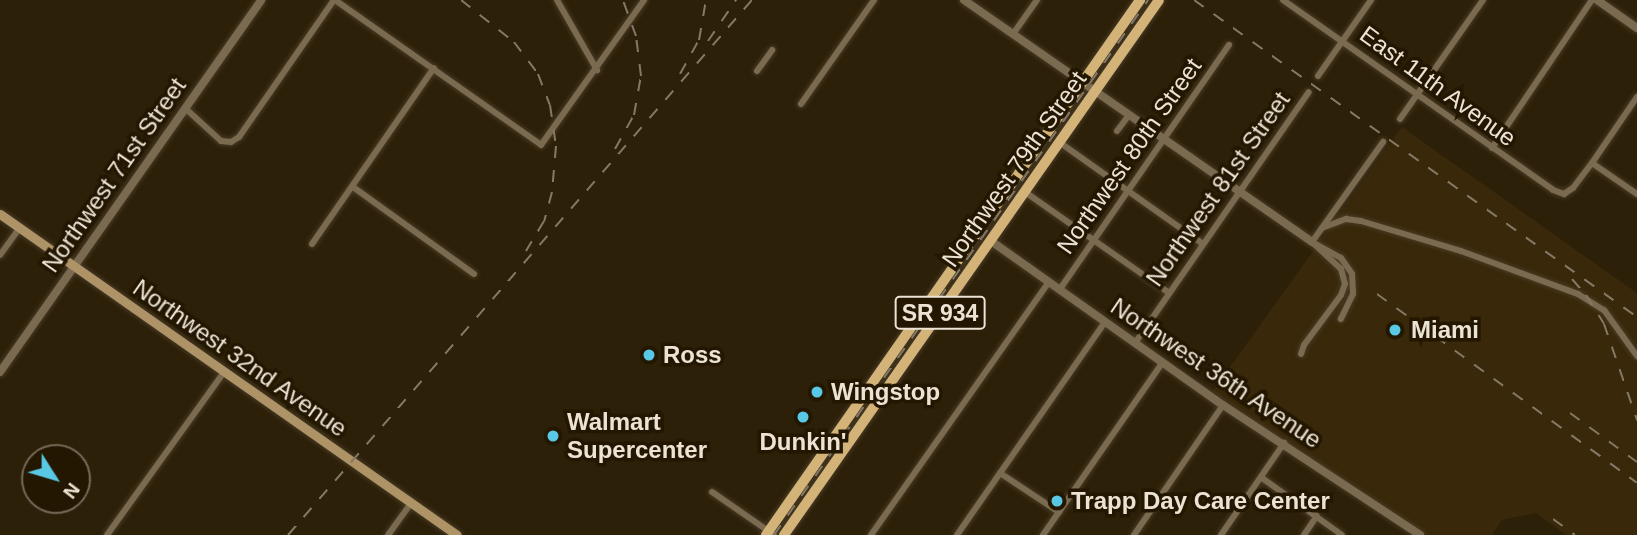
<!DOCTYPE html>
<html>
<head>
<meta charset="utf-8">
<style>
	body { margin:0 }
	#map { position:relative; width:1637px; height:535px; overflow:hidden; background:#2d2009; font-family:Helvetica,sans-serif }
	div>[style] { position:absolute }
	[style*='--x'] { left:calc(var(--x)*1px); top:calc(var(--y)*1px); width:calc(var(--w)*1px); rotate:calc(var(--a)*1deg) }
	.built>* { inset:0; background:#392809 }
	.roads { filter:drop-shadow(0 0 2px #483b26) drop-shadow(0 0 2px #483b26) }
	.minor>* { height:6px; margin:-3px; padding:0 3px; transform-origin:3px; border-radius:3px; background:#7a6a4f }
	.tertiary>* { height:8px; margin:-4px; padding:0 4px; transform-origin:4px; border-radius:4px; background:#7a6a4f }
	.secondary>* { height:9px; margin:-4.5px; padding:0 4.5px; transform-origin:4.5px; border-radius:4.5px; background:#ad9366 }
	.primary>* { height:10px; margin:-5px; padding:0 5px; transform-origin:5px; border-radius:5px; background:#d4b378 }
	.rail>* { height:2px; margin-top:-1px; transform-origin:0; background:repeating-linear-gradient(90deg,#847966 0 12px,transparent 0 24px) }
	.dots>* { width:19px; height:19px; translate:-50% -50%; box-sizing:border-box; border:4px solid #231701; border-radius:50% }
	span { translate:-50% -50%; white-space:nowrap; text-align:center; line-height:1.15; -webkit-text-stroke:7px #231701; paint-order:stroke }
	.shield-label span { padding:2px 5px; background:#231701; border:2px solid; border-radius:5px; -webkit-text-stroke-width:0 }
	.shield-label { font-size:23px; color:#ece3d5; font-weight:700 }
	.street-label { font-size:24px; color:#ece3d5 }
	.poi-label { font-size:24px; color:#ece3d5; font-weight:700 }
	.left { translate:0 -50%; text-align:left }
	.north { position:absolute; left:21px; top:444px; width:70px; height:70px; box-sizing:border-box; background:#231701; border:2px solid #736956; border-radius:50%; rotate:127deg; font-size:19px; font-weight:700; line-height:28px; text-align:center; color:#ece3d5 }
	.north::after { content:''; display:block; margin:auto; width:24px; height:32px; background:#59c8e4; clip-path:polygon(50% 0,100% 100%,50% 72%,0 100%) }
</style>
</head>
<body>
<div id="map">
	<div class="built">
		<i style="clip-path:polygon(1402px 127px,1637px 293px,1637px 535px,1566px 535px,1536px 513px,1502px 520px,1492px 535px,1425px 535px,1212px 392px)"></i>
	</div>
	<div class="roads">
		<div class="minor">
			<i style="--x:335;--y:0;--w:252;--a:35.1"></i>
			<i style="--x:541;--y:145;--w:178;--a:-54.6"></i>
			<i style="--x:557;--y:0;--w:81;--a:60.3"></i>
			<i style="--x:1283;--y:0;--w:330;--a:35.1"></i>
			<i style="--x:1553;--y:190;--w:12;--a:20"></i>
			<i style="--x:1564;--y:194;--w:11;--a:-34"></i>
			<i style="--x:1573;--y:188;--w:31;--a:-53"></i>
			<i style="--x:1592;--y:163;--w:80;--a:-55.7"></i>
			<i style="--x:1013;--y:34;--w:42;--a:-54.8"></i>
			<i style="--x:757;--y:71;--w:26;--a:-54"></i>
			<i style="--x:1318;--y:76;--w:93;--a:-55.1"></i>
			<i style="--x:801;--y:104;--w:127;--a:-54.9"></i>
			<i style="--x:185;--y:108;--w:49;--a:42.5"></i>
			<i style="--x:221;--y:141;--w:10;--a:6"></i>
			<i style="--x:231;--y:142;--w:9;--a:-32"></i>
			<i style="--x:239;--y:137;--w:167;--a:-55.3"></i>
			<i style="--x:1400;--y:119;--w:145;--a:-55.1"></i>
			<i style="--x:1117;--y:131;--w:20;--a:-53"></i>
			<i style="--x:1059;--y:142;--w:176;--a:35.3"></i>
			<i style="--x:1492;--y:148;--w:179;--a:-56"></i>
			<i style="--x:1592;--y:163;--w:55;--a:34.6"></i>
			<i style="--x:353;--y:187;--w:149;--a:35.7"></i>
			<i style="--x:1025;--y:192;--w:176;--a:35"></i>
			<i style="--x:1322;--y:228;--w:26;--a:-21"></i>
			<i style="--x:1346;--y:219;--w:15;--a:8"></i>
			<i style="--x:1361;--y:221;--w:104;--a:16.7"></i>
			<i style="--x:1461;--y:251;--w:125;--a:20.2"></i>
			<i style="--x:1578;--y:294;--w:31;--a:32"></i>
			<i style="--x:1604;--y:310;--w:57;--a:54.3"></i>
			<i style="--x:1312;--y:242;--w:123;--a:-54.6"></i>
			<i style="--x:1314;--y:243;--w:31;--a:29"></i>
			<i style="--x:1341;--y:258;--w:19;--a:55"></i>
			<i style="--x:1352;--y:274;--w:20;--a:87"></i>
			<i style="--x:1353;--y:294;--w:28;--a:116"></i>
			<i style="--x:312;--y:244;--w:214;--a:-55.3"></i>
			<i style="--x:0;--y:255;--w:34;--a:-54"></i>
			<i style="--x:1060;--y:289;--w:297;--a:-55.3"></i>
			<i style="--x:1135;--y:343;--w:305;--a:-55.3"></i>
			<i style="--x:1301;--y:354;--w:9;--a:-72"></i>
			<i style="--x:1304;--y:345;--w:62;--a:-53.5"></i>
			<i style="--x:1341;--y:295;--w:12;--a:-70"></i>
			<i style="--x:1345;--y:284;--w:16;--a:-105"></i>
			<i style="--x:1341;--y:269;--w:40;--a:-137"></i>
			<i style="--x:1000;--y:473;--w:71;--a:33.5"></i>
			<i style="--x:1262;--y:478;--w:98;--a:35.5"></i>
			<i style="--x:712;--y:492;--w:75;--a:34.7"></i>
			<i style="--x:107;--y:535;--w:201;--a:-54.3"></i>
			<i style="--x:388;--y:535;--w:39;--a:-54"></i>
			<i style="--x:871;--y:535;--w:309;--a:-54.9"></i>
			<i style="--x:957;--y:535;--w:259;--a:-55.2"></i>
			<i style="--x:1043;--y:535;--w:209;--a:-55.3"></i>
			<i style="--x:1134;--y:535;--w:158;--a:-55.6"></i>
			<i style="--x:1221;--y:535;--w:112;--a:-55.6"></i>
			<i style="--x:1304;--y:535;--w:23;--a:-56"></i>
		</div>
		<div class="tertiary">
			<i style="--x:964;--y:0;--w:424;--a:34.8"></i>
			<i style="--x:1597;--y:0;--w:49;--a:35"></i>
			<i style="--x:991;--y:241;--w:284;--a:35.3"></i>
			<i style="--x:1223;--y:405;--w:236;--a:33.4"></i>
			<i style="--x:0;--y:372;--w:454;--a:-54.9"></i>
		</div>
		<div class="secondary">
			<i style="--x:0;--y:214;--w:558;--a:35.08"></i>
		</div>
		<div class="primary">
			<i style="--x:766;--y:535;--w:653;--a:-55.04"></i>
			<i style="--x:784;--y:535;--w:653;--a:-54.97"></i>
		</div>
	</div>
	<div class="rail">
		<i style="--x:461;--y:0;--w:68;--a:38.4"></i>
		<i style="--x:514;--y:42;--w:40;--a:53"></i>
		<i style="--x:538;--y:74;--w:33;--a:69"></i>
		<i style="--x:550;--y:105;--w:41;--a:81.7"></i>
		<i style="--x:556;--y:146;--w:46;--a:95"></i>
		<i style="--x:552;--y:192;--w:30;--a:105"></i>
		<i style="--x:544;--y:221;--w:35;--a:121"></i>
		<i style="--x:1194;--y:0;--w:545;--a:35.59"></i>
		<i style="--x:708;--y:41;--w:50;--a:-55.7"></i>
		<i style="--x:680;--y:74;--w:39;--a:-61"></i>
		<i style="--x:699;--y:40;--w:41;--a:-80.1"></i>
		<i style="--x:615;--y:149;--w:39;--a:-61"></i>
		<i style="--x:634;--y:115;--w:40;--a:-80"></i>
		<i style="--x:641;--y:76;--w:40;--a:-97.1"></i>
		<i style="--x:636;--y:36;--w:38;--a:-110"></i>
		<i style="--x:1572;--y:279;--w:21;--a:49"></i>
		<i style="--x:1586;--y:295;--w:34;--a:58"></i>
		<i style="--x:1604;--y:324;--w:102;--a:71"></i>
		<i style="--x:1377;--y:294;--w:321;--a:36"></i>
		<i style="--x:1570;--y:413;--w:83;--a:36.2"></i>
		<i style="--x:1553;--y:519;--w:27;--a:36"></i>
		<i style="--x:288;--y:535;--w:708;--a:-49.07"></i>
		<i style="--x:774;--y:535;--w:653;--a:-55.04"></i>
	</div>
	<div class="dots">
		<i style="left:1395px;top:330px;background:#59c8e4"></i>
		<i style="left:649px;top:355px;background:#59c8e4"></i>
		<i style="left:817px;top:392px;background:#59c8e4"></i>
		<i style="left:803px;top:417px;background:#59c8e4"></i>
		<i style="left:553px;top:436px;background:#59c8e4"></i>
		<i style="left:1057px;top:501px;background:#59c8e4"></i>
	</div>
	<div class="shield-label">
		<span style="left:940px;top:313px">SR 934</span>
	</div>
	<div class="street-label">
		<span style="left:1438px;top:86px;rotate:36deg">East 11th Avenue</span>
		<span style="left:1129px;top:156px;rotate:-55deg">Northwest 80th Street</span>
		<span style="left:1014px;top:169px;rotate:-55deg">Northwest 79th Street</span>
		<span style="left:114px;top:175px;rotate:-55deg">Northwest 71st Street</span>
		<span style="left:1218px;top:189px;rotate:-55deg">Northwest 81st Street</span>
		<span style="left:240px;top:358px;rotate:35deg">Northwest 32nd Avenue</span>
		<span style="left:1216px;top:373px;rotate:34deg">Northwest 36th Avenue</span>
	</div>
	<div class="poi-label">
		<span class="left" style="left:1411px;top:330px">Miami</span>
		<span class="left" style="left:663px;top:355px">Ross</span>
		<span class="left" style="left:831px;top:392px">Wingstop</span>
		<span class="left" style="left:567px;top:436px">Walmart<br>Supercenter</span>
		<span style="left:803px;top:442px">Dunkin'</span>
		<span class="left" style="left:1071px;top:501px">Trapp Day Care Center</span>
	</div>
	<div class="north">N</div>
</div>
</body>
</html>
